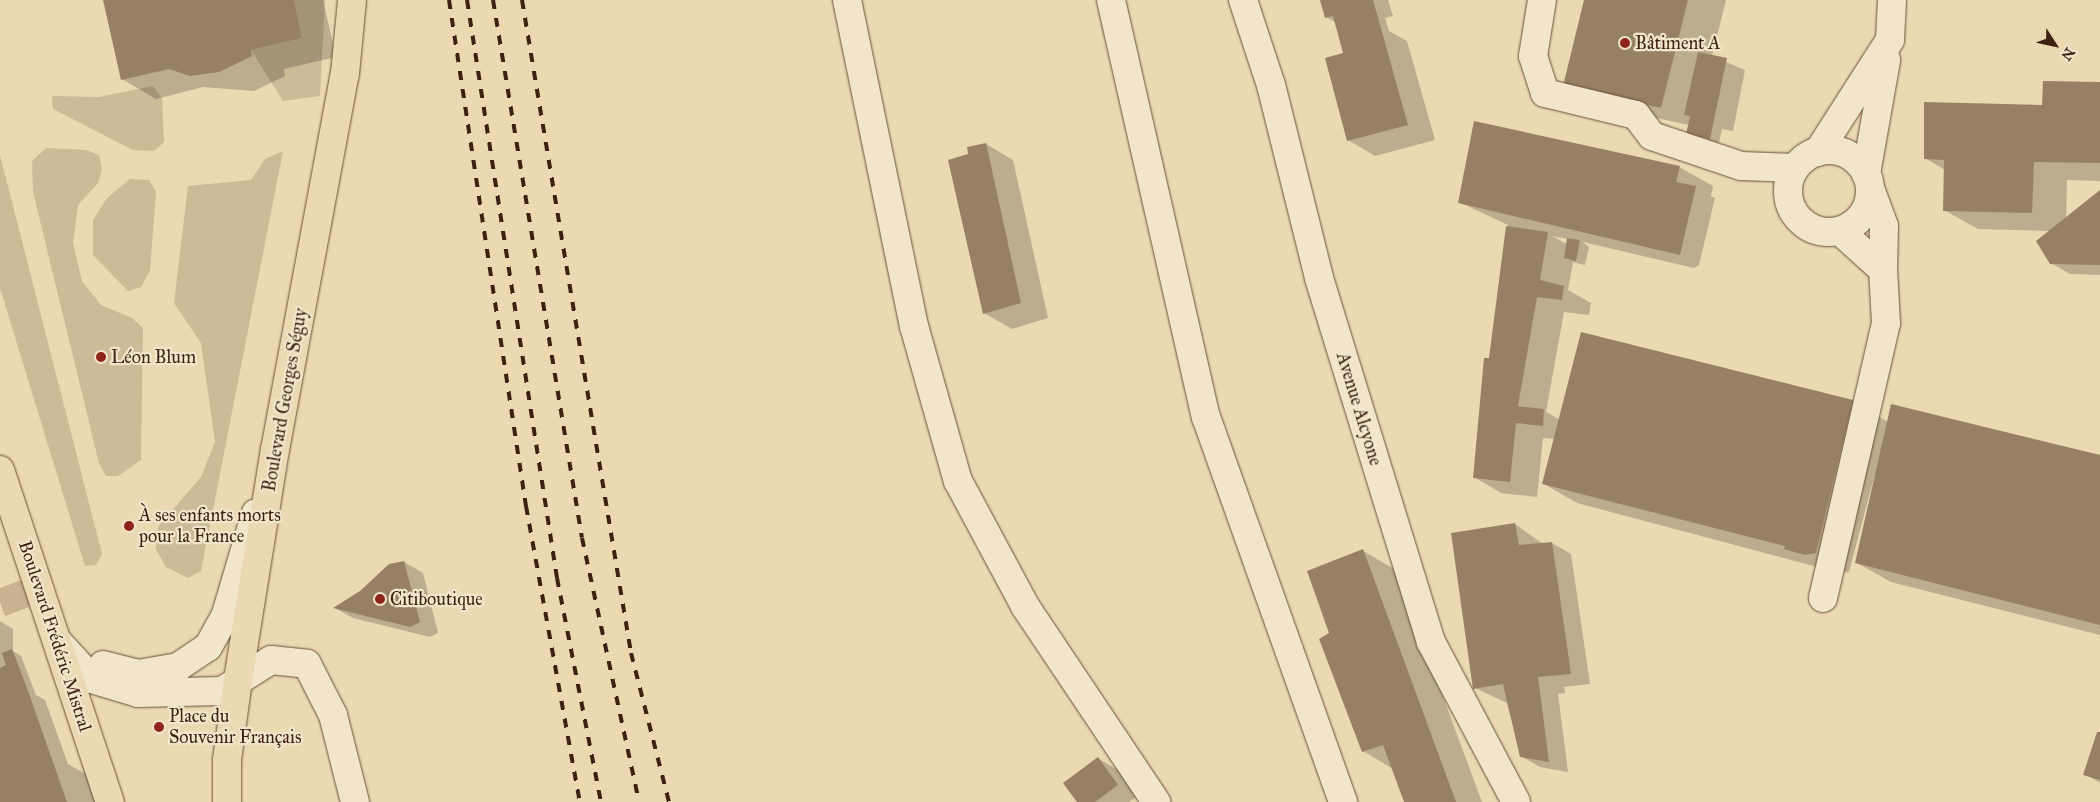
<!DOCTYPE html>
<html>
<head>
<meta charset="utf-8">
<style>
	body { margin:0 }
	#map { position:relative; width:2100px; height:802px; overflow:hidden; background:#ead9b1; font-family:"IM FELL Great Primer",serif }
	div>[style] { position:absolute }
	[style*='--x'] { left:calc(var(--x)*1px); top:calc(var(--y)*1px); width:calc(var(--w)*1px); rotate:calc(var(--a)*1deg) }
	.green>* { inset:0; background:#cdba96 }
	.shadow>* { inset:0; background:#0003 }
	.building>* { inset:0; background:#978164 }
	.minor-tunnel>* { height:28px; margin-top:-14px; transform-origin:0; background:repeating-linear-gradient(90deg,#c8b491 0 28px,transparent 0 42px) }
	.roads { filter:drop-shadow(0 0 1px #694f38) drop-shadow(0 0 1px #694f38) }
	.minor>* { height:28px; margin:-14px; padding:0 14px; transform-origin:14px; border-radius:14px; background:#f1e6cc }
	.minor>.ring { margin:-14px; padding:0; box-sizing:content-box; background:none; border:28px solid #f1e6cc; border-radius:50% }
	.major>* { height:28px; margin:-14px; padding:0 14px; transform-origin:14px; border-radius:14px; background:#ead9b1 }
	.rail>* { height:4px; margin-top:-2px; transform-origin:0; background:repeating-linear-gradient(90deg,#3e2110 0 9px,transparent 0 18px) }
	.dots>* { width:14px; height:14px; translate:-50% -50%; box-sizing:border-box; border:2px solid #f1e6cc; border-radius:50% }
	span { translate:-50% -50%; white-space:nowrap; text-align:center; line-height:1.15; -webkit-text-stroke:4.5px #f1e6cc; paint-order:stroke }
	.poi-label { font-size:18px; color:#3e2110 }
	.left { translate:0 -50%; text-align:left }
	.street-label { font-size:18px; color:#3e2110 }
	.north { position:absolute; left:2030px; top:20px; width:50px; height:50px; -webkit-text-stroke:4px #f1e6cc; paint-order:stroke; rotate:125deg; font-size:14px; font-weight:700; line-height:20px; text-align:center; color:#3e2110 }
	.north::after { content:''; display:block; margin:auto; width:18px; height:22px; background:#3e2110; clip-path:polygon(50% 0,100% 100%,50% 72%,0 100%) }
</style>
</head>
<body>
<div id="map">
	<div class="green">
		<i style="clip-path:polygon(294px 0,325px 0,320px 96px,283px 101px,251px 50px,302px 38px)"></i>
		<i style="clip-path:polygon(153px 86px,162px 98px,164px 142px,154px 151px,133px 150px,53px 109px,52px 96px,99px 97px)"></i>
		<i style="clip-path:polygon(46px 148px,86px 150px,99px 155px,102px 169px,98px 183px,78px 205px,73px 243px,82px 281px,101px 305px,132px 318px,143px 328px,141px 460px,118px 476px,106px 476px,99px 463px,33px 192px,32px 161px)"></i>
		<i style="clip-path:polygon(283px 151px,201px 571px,188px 578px,166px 567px,156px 549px,158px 527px,201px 477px,215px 442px,201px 343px,174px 303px,188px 186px,251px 180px,265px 159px)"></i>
		<i style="clip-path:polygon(0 155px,102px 554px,96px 565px,85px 566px,0 288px)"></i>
		<i style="clip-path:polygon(130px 179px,149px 180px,156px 192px,150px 271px,141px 287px,128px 291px,93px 255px,93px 220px,107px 198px)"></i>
	</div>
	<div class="shadow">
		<i style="clip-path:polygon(107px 0,323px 0,336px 57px,284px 69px,285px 76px,254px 91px,203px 87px,156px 99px,122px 79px)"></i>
		<i style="clip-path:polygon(1322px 0,1388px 0,1393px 16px,1385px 18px,1389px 31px,1407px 41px,1435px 140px,1375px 156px,1348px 140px,1344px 54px,1337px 23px,1326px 17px)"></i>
		<i style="clip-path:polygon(1585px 0,1726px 0,1712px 56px,1745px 70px,1733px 131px,1722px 129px,1719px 143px,1697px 139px,1688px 134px,1689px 125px,1598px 105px)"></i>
		<i style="clip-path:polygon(2100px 84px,2100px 181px,2067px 180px,2066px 220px,2100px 195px,2100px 275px,2070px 274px,2051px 263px,2051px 231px,1978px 229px,1944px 210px,1945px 170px,1925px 158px)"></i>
		<i style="clip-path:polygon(986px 144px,1013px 160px,1048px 318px,1012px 329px,984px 313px,969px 154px)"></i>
		<i style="clip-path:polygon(evenodd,1679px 167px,1713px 186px,1711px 196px,1715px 198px,1699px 265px,1694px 268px,1583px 242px,1589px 247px,1585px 265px,1573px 262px,1568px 290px,1591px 303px,1589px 315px,1564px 312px,1546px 412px,1560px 420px,1582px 333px,1853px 401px,1888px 422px,2100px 456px,2100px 635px,1891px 582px,1857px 563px,1885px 436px,1849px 572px,1840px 573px,1577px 503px,1544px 484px,1555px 439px,1543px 438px,1537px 497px,1501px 493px,1474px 477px,1508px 225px,1459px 202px,1679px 167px,1552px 236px,1568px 239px,1567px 244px,1552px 236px)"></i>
		<i style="clip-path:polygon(1515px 524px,1543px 544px,1552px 543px,1571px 554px,1590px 684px,1564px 687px,1565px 693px,1558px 694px,1568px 772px,1540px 767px,1521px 756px,1507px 703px,1475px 688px,1452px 534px)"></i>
		<i style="clip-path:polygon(1363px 551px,1396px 570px,1482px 802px,1405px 802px,1393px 769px,1363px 751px)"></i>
		<i style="clip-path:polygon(404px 562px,423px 573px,438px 633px,430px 637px,353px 618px,335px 608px)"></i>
		<i style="clip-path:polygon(0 621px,13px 629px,13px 651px,21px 656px,36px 695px,45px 700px,68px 764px,91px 777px,100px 802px,0 802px)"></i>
		<i style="clip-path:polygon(2100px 734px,2100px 783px,2085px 774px)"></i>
		<i style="clip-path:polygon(1099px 759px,1118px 770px,1136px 797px,1129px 802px,1078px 802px)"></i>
	</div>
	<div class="building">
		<i style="clip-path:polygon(103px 0,294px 0,302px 38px,251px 50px,252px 56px,219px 72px,190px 76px,169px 69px,121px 80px)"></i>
		<i style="clip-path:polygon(1320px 0,1373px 0,1408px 125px,1347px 141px,1325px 58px,1343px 53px,1333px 16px,1325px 18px)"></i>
		<i style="clip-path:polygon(1584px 0,1688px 0,1661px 108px,1563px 86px)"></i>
		<i style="clip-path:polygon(1698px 52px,1727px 58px,1710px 139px,1686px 134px,1690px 116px,1684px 115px)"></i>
		<i style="clip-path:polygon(2043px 81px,2100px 82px,2100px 163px,2034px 162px,2032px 213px,1943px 211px,1944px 160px,1924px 159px,1924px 102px,2042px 105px)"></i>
		<i style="clip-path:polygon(1474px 121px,1680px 166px,1676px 182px,1696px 186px,1680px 255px,1458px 203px)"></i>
		<i style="clip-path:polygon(986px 143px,1021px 303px,983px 314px,948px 160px,968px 154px,967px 147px)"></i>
		<i style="clip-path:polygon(2100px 190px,2100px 265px,2050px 264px,2036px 241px)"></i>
		<i style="clip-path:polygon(1506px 226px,1548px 232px,1540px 280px,1564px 286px,1562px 300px,1537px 297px,1518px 406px,1544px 409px,1543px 426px,1516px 423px,1510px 482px,1473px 478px,1484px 358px,1489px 358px)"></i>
		<i style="clip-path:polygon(1567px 238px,1580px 240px,1576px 261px,1564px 258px)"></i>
		<i style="clip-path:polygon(1581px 332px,1853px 400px,1816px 553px,1805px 555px,1784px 549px,1785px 546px,1542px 484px)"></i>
		<i style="clip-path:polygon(1891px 404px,2100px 455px,2100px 625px,1855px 563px)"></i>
		<i style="clip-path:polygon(1515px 523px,1519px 545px,1552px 542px,1571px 674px,1538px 677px,1549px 762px,1520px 757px,1503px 684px,1473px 689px,1451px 533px)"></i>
		<i style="clip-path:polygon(1363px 549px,1456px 802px,1404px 802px,1383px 745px,1362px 752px,1319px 639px,1329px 633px,1307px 571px)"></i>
		<i style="clip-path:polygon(404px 561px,420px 622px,410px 627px,333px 608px,360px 591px,389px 564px)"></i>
		<i style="clip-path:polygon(12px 649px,27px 688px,67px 802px,0 802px,0 668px,6px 665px,2px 653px)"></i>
		<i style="clip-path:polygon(2097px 732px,2100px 732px,2100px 780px,2083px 775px)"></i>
		<i style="clip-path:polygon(1098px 757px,1118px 785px,1095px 802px,1077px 802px,1063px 783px)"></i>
	</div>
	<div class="minor-tunnel">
		<i style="--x:0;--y:603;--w:43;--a:-20.6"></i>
	</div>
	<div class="roads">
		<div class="minor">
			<i style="--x:847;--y:0;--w:333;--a:78.4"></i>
			<i style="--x:914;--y:326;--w:161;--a:74.2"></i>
			<i style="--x:958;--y:481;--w:142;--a:61.8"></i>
			<i style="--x:1025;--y:606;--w:236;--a:56.2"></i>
			<i style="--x:1111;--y:0;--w:428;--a:77.2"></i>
			<i style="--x:1206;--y:417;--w:409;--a:70.4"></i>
			<i style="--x:1243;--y:0;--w:89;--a:71.8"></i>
			<i style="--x:1271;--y:85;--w:199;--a:76"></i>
			<i style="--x:1319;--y:278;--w:381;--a:72.9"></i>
			<i style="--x:1431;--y:642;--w:181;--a:62"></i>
			<i style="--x:1542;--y:0;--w:57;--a:99.1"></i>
			<i style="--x:1533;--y:56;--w:39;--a:72"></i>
			<i style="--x:1545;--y:93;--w:94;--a:13.6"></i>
			<i style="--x:1636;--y:115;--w:26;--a:53"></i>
			<i style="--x:1652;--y:136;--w:94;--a:18.6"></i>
			<i style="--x:1741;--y:166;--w:54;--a:2.1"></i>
			<i class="ring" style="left:1788px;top:150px;width:54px;height:54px"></i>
			<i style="--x:1818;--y:152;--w:133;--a:-57.3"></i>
			<i style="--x:1890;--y:40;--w:40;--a:-87.1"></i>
			<i style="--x:1866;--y:174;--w:116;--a:-80"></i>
			<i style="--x:1870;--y:188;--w:40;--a:69.8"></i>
			<i style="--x:1884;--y:226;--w:44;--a:91.3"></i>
			<i style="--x:1823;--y:598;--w:282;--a:-77.1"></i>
			<i style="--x:1886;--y:323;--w:53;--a:-93.2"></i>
			<i style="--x:1883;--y:270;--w:58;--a:-137.8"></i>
			<i style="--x:58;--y:642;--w:50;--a:47.4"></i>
			<i style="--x:92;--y:679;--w:48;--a:16.9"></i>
			<i style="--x:138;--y:693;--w:84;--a:-1.4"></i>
			<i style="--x:222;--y:691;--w:58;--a:-32.3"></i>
			<i style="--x:271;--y:660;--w:36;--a:6"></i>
			<i style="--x:307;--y:664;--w:57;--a:63"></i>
			<i style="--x:333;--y:715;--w:90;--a:75.8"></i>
			<i style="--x:103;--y:665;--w:36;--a:14"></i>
			<i style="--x:138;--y:674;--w:41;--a:-9.9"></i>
			<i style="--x:178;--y:667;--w:36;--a:-34"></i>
			<i style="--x:208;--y:647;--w:38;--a:-61"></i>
			<i style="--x:226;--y:614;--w:105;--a:-73.5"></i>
		</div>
		<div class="major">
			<i style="--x:0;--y:470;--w:350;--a:71.7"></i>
			<i style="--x:227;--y:802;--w:42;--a:-90"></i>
			<i style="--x:227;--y:760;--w:81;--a:-82.2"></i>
			<i style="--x:238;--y:680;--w:233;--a:-80.9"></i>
			<i style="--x:275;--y:450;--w:382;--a:-79.5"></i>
			<i style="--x:345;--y:74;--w:74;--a:-84.6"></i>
		</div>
	</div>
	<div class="rail">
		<i style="--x:449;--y:0;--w:512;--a:81.35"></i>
		<i style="--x:526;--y:506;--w:301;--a:79.7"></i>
		<i style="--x:467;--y:0;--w:585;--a:81.15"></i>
		<i style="--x:557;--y:578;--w:228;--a:78.9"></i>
		<i style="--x:493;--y:0;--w:545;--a:80.61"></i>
		<i style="--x:582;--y:538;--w:270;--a:77.8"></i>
		<i style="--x:522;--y:0;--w:662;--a:80.52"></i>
		<i style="--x:631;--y:653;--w:154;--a:75.7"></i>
	</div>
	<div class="dots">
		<i style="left:1625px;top:43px;background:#8f2418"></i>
		<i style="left:101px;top:357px;background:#8f2418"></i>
		<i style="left:129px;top:526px;background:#8f2418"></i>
		<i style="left:380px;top:599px;background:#8f2418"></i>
		<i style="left:159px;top:727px;background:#8f2418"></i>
	</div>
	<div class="poi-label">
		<span class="left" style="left:1635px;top:43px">Bâtiment A</span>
		<span class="left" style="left:111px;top:357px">Léon Blum</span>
		<span class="left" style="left:139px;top:526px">À ses enfants morts<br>pour la France</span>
		<span class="left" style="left:390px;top:599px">Citiboutique</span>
		<span class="left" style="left:169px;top:727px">Place du<br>Souvenir Français</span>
	</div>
	<div class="street-label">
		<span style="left:285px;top:400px;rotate:-80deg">Boulevard Georges Séguy</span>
		<span style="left:1359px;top:409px;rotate:73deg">Avenue Alcyone</span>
		<span style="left:55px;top:636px;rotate:72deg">Boulevard Frédéric Mistral</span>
	</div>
	<div class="north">N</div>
</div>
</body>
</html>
